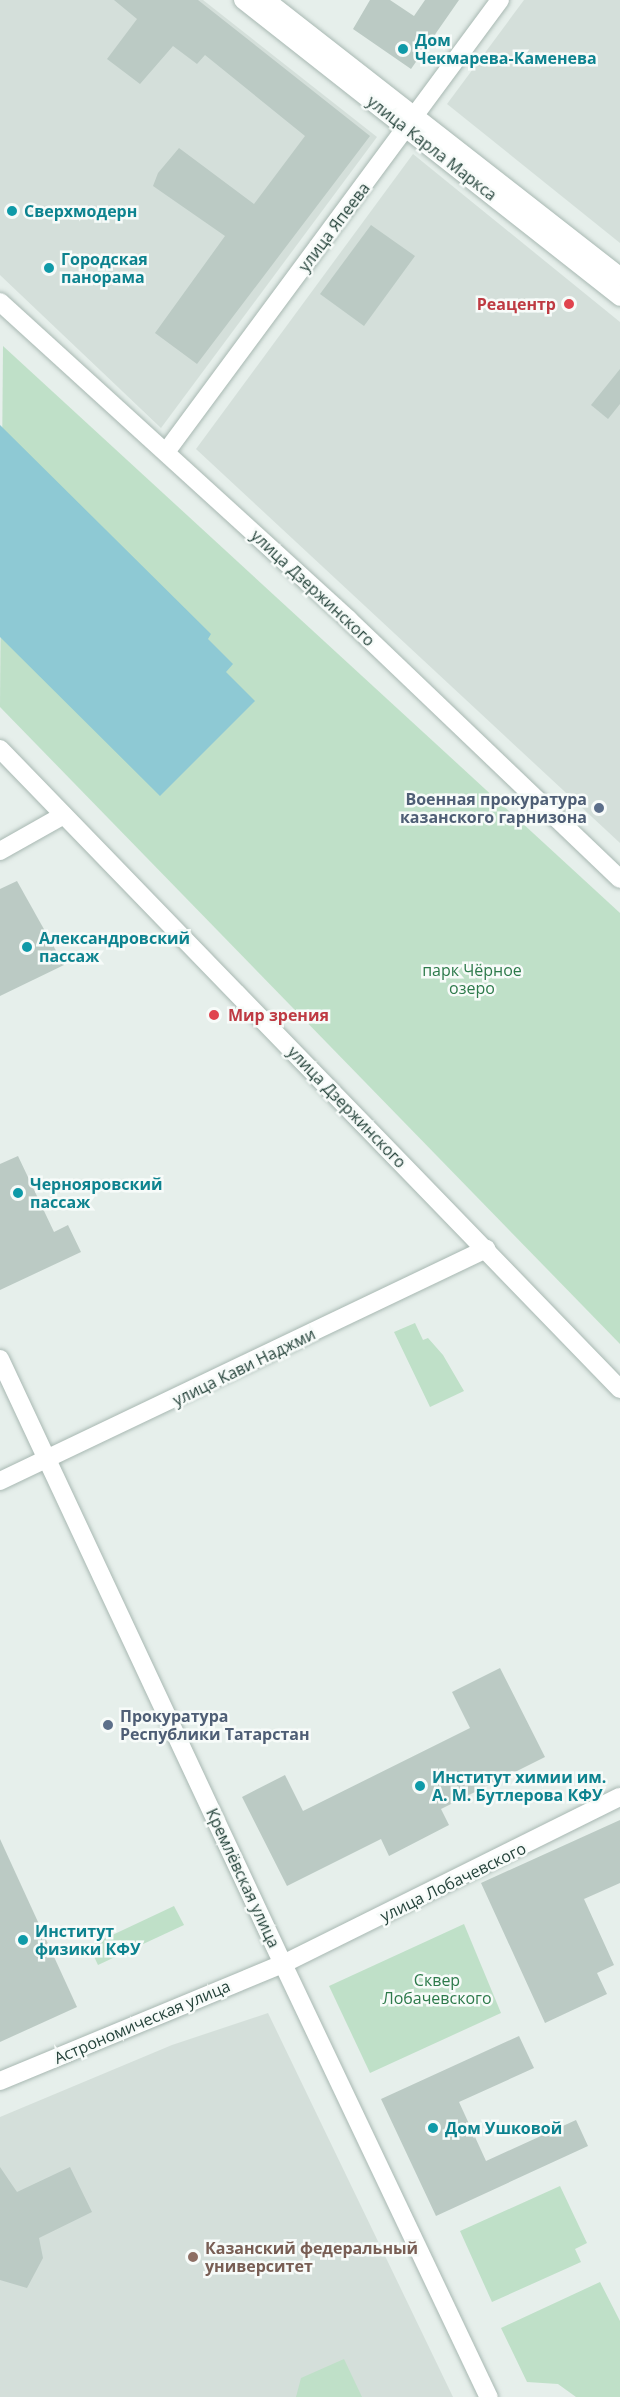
<!DOCTYPE html>
<html>
<head>
<meta charset="utf-8">
<style>
	body { margin:0 }
	#map { position:relative; width:620px; height:2397px; overflow:hidden; background:#e6efeb; font-family:"Open Sans",sans-serif }
	div>[style] { position:absolute }
	[style*='--x'] { left:calc(var(--x)*1px); top:calc(var(--y)*1px); width:calc(var(--w)*1px); rotate:calc(var(--a)*1deg) }
	.built>* { inset:0; background:#d4dfda }
	.green>* { inset:0; background:#bfe0c8 }
	.water>* { inset:0; background:#8ec9d4 }
	.building>* { inset:0; background:#bbcac4 }
	.roads { filter:drop-shadow(0 0 2px #a8b8b2) drop-shadow(0 0 2px #a8b8b2) }
	.street>* { height:18px; margin:-9px; padding:0 9px; transform-origin:9px; border-radius:9px; background:#fff }
	.secondary>* { height:18px; margin:-9px; padding:0 9px; transform-origin:9px; border-radius:9px; background:#fff }
	.dots>* { width:16px; height:16px; translate:-50% -50%; box-sizing:border-box; border:3px solid #f7fbf9; border-radius:50% }
	span { translate:-50% -50%; white-space:nowrap; text-align:center; line-height:1.15; -webkit-text-stroke:5px #f7fbf9; paint-order:stroke }
	.culture-label { font-size:16px; color:#0d838f; font-weight:700 }
	.left { translate:0 -50%; text-align:left }
	.street-label { font-size:16px; color:#24423a }
	.health-label { font-size:16px; color:#be3a42; font-weight:700 }
	.right { translate:-100% -50%; text-align:right }
	.service-label { font-size:16px; color:#4e5e75; font-weight:700 }
	.park-label { font-size:16px; color:#2d7a4b }
	.education-label { font-size:16px; color:#785e54; font-weight:700 }
</style>
</head>
<body>
<div id="map">
	<div class="built">
		<i style="clip-path:polygon(0 0,203px 0,377px 137px,161px 428px,0 275px)"></i>
		<i style="clip-path:polygon(524px 0,620px 0,620px 243px,447px 104px)"></i>
		<i style="clip-path:polygon(413px 154px,620px 322px,620px 843px,196px 449px)"></i>
		<i style="clip-path:polygon(268px 2013px,453px 2397px,0 2397px,0 2117px,172px 2045px)"></i>
	</div>
	<div class="green">
		<i style="clip-path:polygon(3px 346px,620px 913px,620px 1344px,0 707px)"></i>
		<i style="clip-path:polygon(415px 1323px,423px 1340px,428px 1338px,443px 1355px,464px 1391px,430px 1407px,394px 1332px)"></i>
		<i style="clip-path:polygon(174px 1906px,184px 1925px,98px 1965px,89px 1946px)"></i>
		<i style="clip-path:polygon(464px 1924px,501px 2013px,370px 2073px,329px 1986px)"></i>
		<i style="clip-path:polygon(560px 2186px,587px 2243px,575px 2249px,581px 2262px,492px 2302px,460px 2231px)"></i>
		<i style="clip-path:polygon(600px 2282px,620px 2321px,620px 2397px,576px 2397px,558px 2384px,527px 2382px,501px 2328px)"></i>
		<i style="clip-path:polygon(344px 2359px,362px 2397px,296px 2397px,301px 2378px)"></i>
	</div>
	<div class="water">
		<i style="clip-path:polygon(0 425px,211px 634px,208px 639px,233px 664px,226px 672px,255px 701px,160px 796px,0 637px)"></i>
	</div>
	<div class="building">
		<i style="clip-path:polygon(114px 0,198px 0,370px 136px,197px 364px,155px 333px,225px 236px,153px 186px,158px 173px,179px 148px,254px 204px,305px 136px,205px 55px,197px 64px,173px 46px,140px 84px,107px 59px,137px 19px)"></i>
		<i style="clip-path:polygon(370px 0,390px 0,414px 16px,425px 0,459px 0,411px 69px,353px 29px)"></i>
		<i style="clip-path:polygon(371px 225px,415px 256px,364px 326px,320px 294px)"></i>
		<i style="clip-path:polygon(620px 369px,620px 404px,608px 419px,591px 405px)"></i>
		<i style="clip-path:polygon(17px 881px,64px 965px,0 996px,0 889px)"></i>
		<i style="clip-path:polygon(18px 1156px,54px 1232px,68px 1225px,81px 1252px,0 1290px,0 1164px)"></i>
		<i style="clip-path:polygon(500px 1668px,545px 1757px,441px 1809px,449px 1825px,389px 1856px,381px 1839px,287px 1886px,242px 1797px,285px 1775px,303px 1811px,470px 1728px,452px 1692px)"></i>
		<i style="clip-path:polygon(620px 1820px,620px 1883px,584px 1899px,614px 1965px,597px 1973px,607px 1994px,545px 2023px,481px 1883px)"></i>
		<i style="clip-path:polygon(0 1839px,77px 2007px,0 2042px)"></i>
		<i style="clip-path:polygon(519px 2036px,534px 2068px,459px 2102px,486px 2161px,576px 2120px,588px 2146px,436px 2216px,381px 2099px)"></i>
		<i style="clip-path:polygon(0 2167px,17px 2192px,70px 2167px,92px 2212px,39px 2238px,43px 2258px,27px 2288px,0 2280px)"></i>
	</div>
	<div class="roads">
		<div class="street">
			<i style="--x:166;--y:452;--w:562;--a:-53.54"></i>
			<i style="--x:0;--y:749;--w:891;--a:45.91"></i>
			<i style="--x:0;--y:851;--w:73;--a:-29.4"></i>
			<i style="--x:0;--y:1481;--w:539;--a:-25.52"></i>
			<i style="--x:283;--y:1964;--w:480;--a:64.6"></i>
		</div>
		<div class="secondary">
			<i style="--x:243;--y:0;--w:480;--a:38.2"></i>
			<i style="--x:266;--y:0;--w:449;--a:38"></i>
			<i style="--x:0;--y:302;--w:471;--a:42.3"></i>
			<i style="--x:348;--y:619;--w:376;--a:43.7"></i>
			<i style="--x:0;--y:1359;--w:668;--a:64.93"></i>
			<i style="--x:0;--y:2081;--w:306;--a:-22.5"></i>
			<i style="--x:283;--y:1964;--w:376;--a:-26.4"></i>
		</div>
	</div>
	<div class="dots">
		<i style="left:403px;top:49px;background:#0f9aa8"></i>
		<i style="left:12px;top:211px;background:#0f9aa8"></i>
		<i style="left:49px;top:268px;background:#0f9aa8"></i>
		<i style="left:569px;top:304px;background:#e0444e"></i>
		<i style="left:599px;top:808px;background:#5c6f8a"></i>
		<i style="left:27px;top:947px;background:#0f9aa8"></i>
		<i style="left:214px;top:1015px;background:#e0444e"></i>
		<i style="left:18px;top:1193px;background:#0f9aa8"></i>
		<i style="left:108px;top:1725px;background:#5c6f8a"></i>
		<i style="left:420px;top:1786px;background:#0f9aa8"></i>
		<i style="left:23px;top:1940px;background:#0f9aa8"></i>
		<i style="left:433px;top:2128px;background:#0f9aa8"></i>
		<i style="left:193px;top:2257px;background:#8d6e63"></i>
	</div>
	<div class="culture-label">
		<span class="left" style="left:415px;top:49px">Дом<br>Чекмарева-Каменева</span>
		<span class="left" style="left:24px;top:211px">Сверхмодерн</span>
		<span class="left" style="left:61px;top:268px">Городская<br>панорама</span>
		<span class="left" style="left:39px;top:947px">Александровский<br>пассаж</span>
		<span class="left" style="left:30px;top:1193px">Чернояровский<br>пассаж</span>
		<span class="left" style="left:432px;top:1786px">Институт химии им.<br>А. М. Бутлерова КФУ</span>
		<span class="left" style="left:35px;top:1940px">Институт<br>физики КФУ</span>
		<span class="left" style="left:445px;top:2128px">Дом Ушковой</span>
	</div>
	<div class="street-label">
		<span style="left:432px;top:148px;rotate:38deg">улица Карла Маркса</span>
		<span style="left:334px;top:227px;rotate:-53deg">улица Япеева</span>
		<span style="left:313px;top:588px;rotate:43deg">улица Дзержинского</span>
		<span style="left:347px;top:1107px;rotate:46deg">улица Дзержинского</span>
		<span style="left:244px;top:1367px;rotate:-26deg">улица Кави Наджми</span>
		<span style="left:243px;top:1878px;rotate:65deg">Кремлёвская улица</span>
		<span style="left:453px;top:1882px;rotate:-26deg">улица Лобачевского</span>
		<span style="left:142px;top:2022px;rotate:-23deg">Астрономическая улица</span>
	</div>
	<div class="health-label">
		<span class="right" style="left:556px;top:304px">Реацентр</span>
		<span class="left" style="left:228px;top:1015px">Мир зрения</span>
	</div>
	<div class="service-label">
		<span class="right" style="left:587px;top:808px">Военная прокуратура<br>казанского гарнизона</span>
		<span class="left" style="left:120px;top:1725px">Прокуратура<br>Республики Татарстан</span>
	</div>
	<div class="park-label">
		<span style="left:472px;top:979px">парк Чёрное<br>озеро</span>
		<span style="left:437px;top:1989px">Сквер<br>Лобачевского</span>
	</div>
	<div class="education-label">
		<span class="left" style="left:205px;top:2257px">Казанский федеральный<br>университет</span>
	</div>
</div>
</body>
</html>
